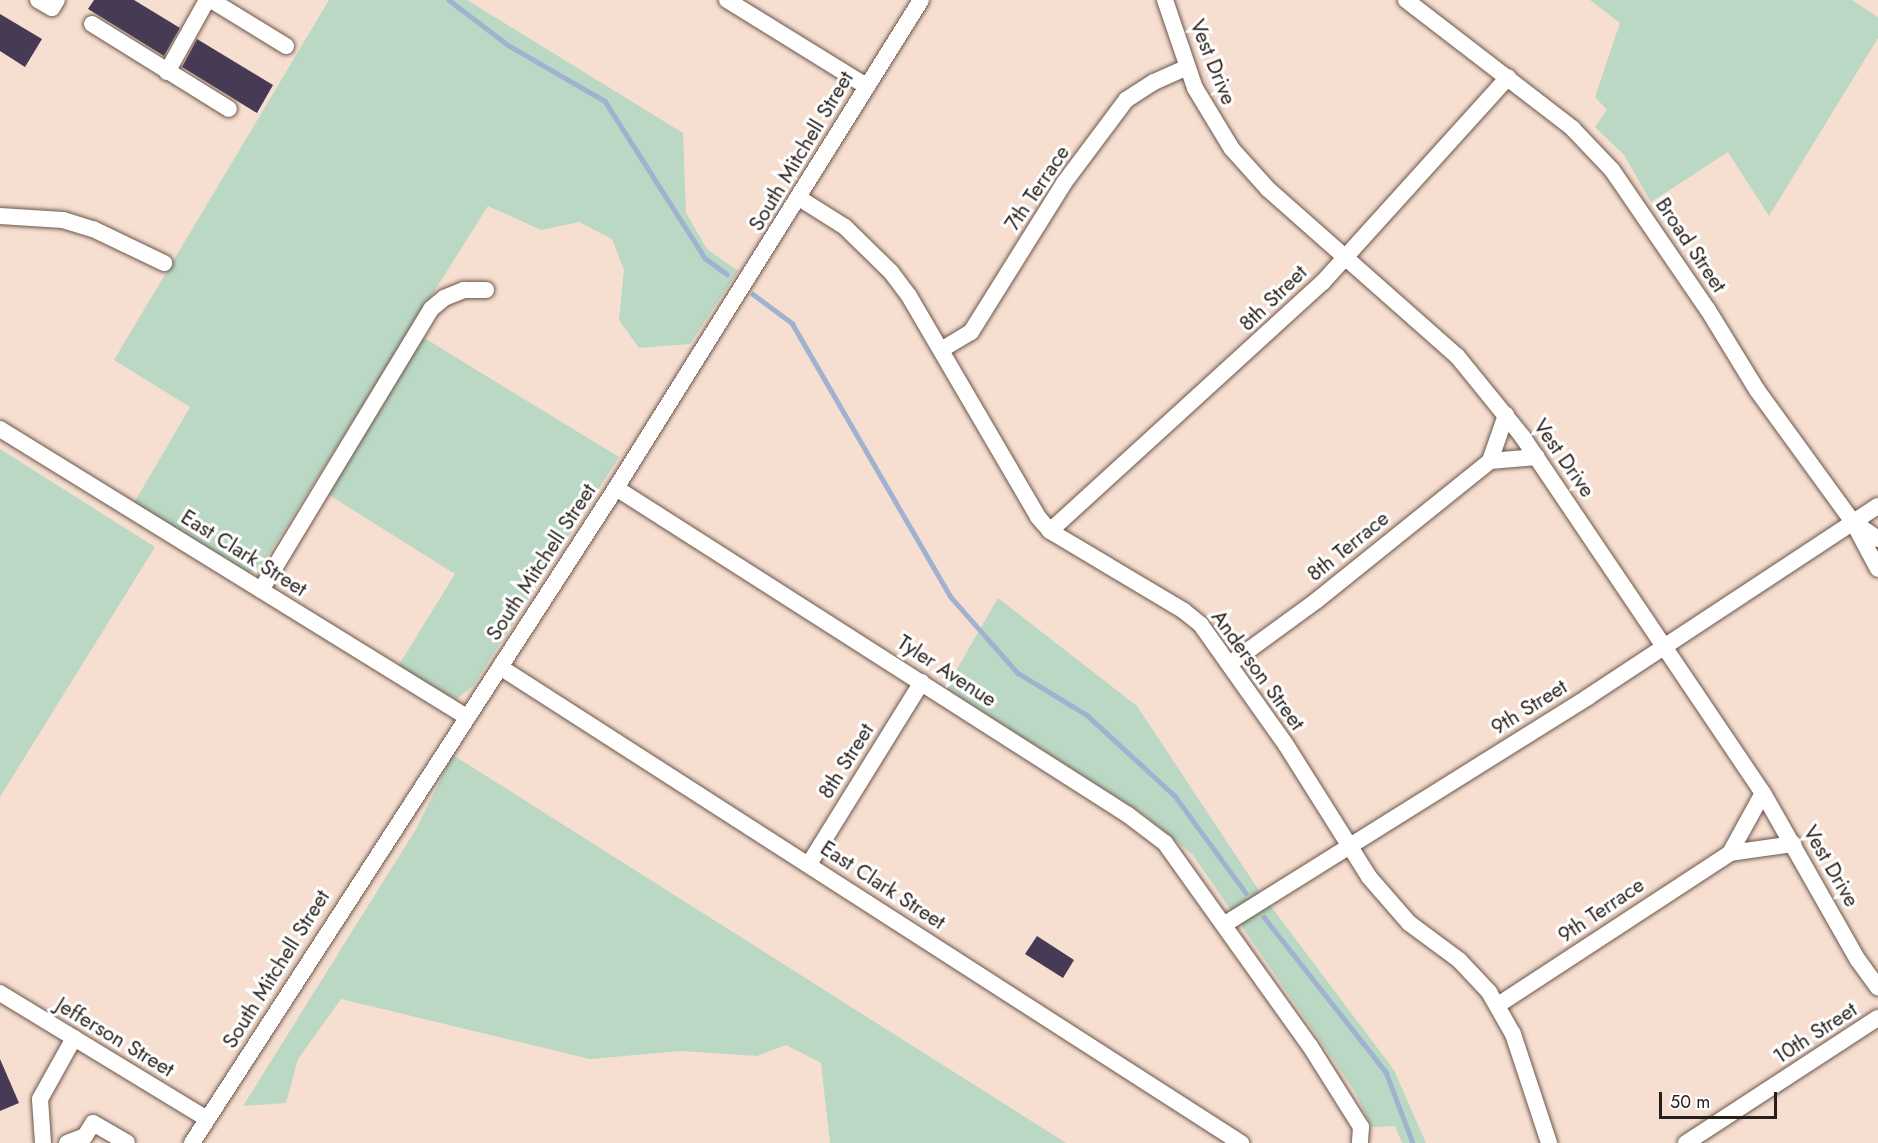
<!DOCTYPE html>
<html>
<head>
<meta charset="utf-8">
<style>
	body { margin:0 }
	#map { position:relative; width:1878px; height:1143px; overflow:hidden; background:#f6dfd1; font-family:Jost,sans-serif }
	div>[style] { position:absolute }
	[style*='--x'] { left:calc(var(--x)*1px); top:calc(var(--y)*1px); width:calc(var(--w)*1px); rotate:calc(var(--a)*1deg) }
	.green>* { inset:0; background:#bad8c3 }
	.stream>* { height:4.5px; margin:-2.25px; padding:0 2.25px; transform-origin:2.25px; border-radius:2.25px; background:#a0b2cf }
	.building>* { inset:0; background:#463a54 }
	.roads { filter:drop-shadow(0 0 2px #6a564a) drop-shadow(0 0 2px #6a564a) }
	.minor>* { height:16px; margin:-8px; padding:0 8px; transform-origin:8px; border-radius:8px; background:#fff }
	span { translate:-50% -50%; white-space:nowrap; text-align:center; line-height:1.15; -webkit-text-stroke:6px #fff; paint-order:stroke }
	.street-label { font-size:21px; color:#271f1a }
	.scale { position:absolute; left:1659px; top:1092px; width:118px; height:27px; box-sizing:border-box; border:3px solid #271f1a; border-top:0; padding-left:8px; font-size:18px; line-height:21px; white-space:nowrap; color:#271f1a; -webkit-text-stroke:4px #fff; paint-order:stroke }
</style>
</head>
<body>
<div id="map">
	<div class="green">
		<i style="clip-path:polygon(329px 0,467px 0,683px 133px,686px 213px,707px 249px,738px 271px,690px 344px,639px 348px,619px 320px,624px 270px,612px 239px,579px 222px,541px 230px,488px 206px,260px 568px,247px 573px,134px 503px,190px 407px,114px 360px)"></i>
		<i style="clip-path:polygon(1590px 0,1852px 0,1878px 17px,1878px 38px,1769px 216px,1728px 152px,1651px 202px,1624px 155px,1595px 127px,1607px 110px,1595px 97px,1620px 23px)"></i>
		<i style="clip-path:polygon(421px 336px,619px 457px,473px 686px,456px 699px,397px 668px,455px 574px,329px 495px,326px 488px)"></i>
		<i style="clip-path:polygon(0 449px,155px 547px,0 797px)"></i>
		<i style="clip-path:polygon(998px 598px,1137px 706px,1258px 889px,1394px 1070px,1426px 1143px,1402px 1143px,1395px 1126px,1372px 1127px,1354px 1090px,1193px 855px,1142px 813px,946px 688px)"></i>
		<i style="clip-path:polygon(453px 755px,1066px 1143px,830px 1143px,821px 1063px,786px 1045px,757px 1056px,681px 1051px,590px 1059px,341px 999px,298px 1059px,286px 1103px,243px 1106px,416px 829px)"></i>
	</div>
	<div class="stream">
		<i style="--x:449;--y:0;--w:74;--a:37.3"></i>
		<i style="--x:508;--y:45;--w:112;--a:30"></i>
		<i style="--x:605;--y:101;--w:186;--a:57.5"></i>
		<i style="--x:705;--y:258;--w:27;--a:36"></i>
		<i style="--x:753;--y:294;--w:49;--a:36.6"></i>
		<i style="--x:792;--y:323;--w:315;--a:59.9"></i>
		<i style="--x:950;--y:596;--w:103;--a:48.6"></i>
		<i style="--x:1018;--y:673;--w:81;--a:31.3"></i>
		<i style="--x:1087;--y:715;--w:120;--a:42.6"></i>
		<i style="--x:1175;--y:796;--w:120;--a:53.8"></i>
		<i style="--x:1264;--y:917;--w:197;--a:51.8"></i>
		<i style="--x:1386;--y:1072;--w:76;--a:69.2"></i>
	</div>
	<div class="building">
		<i style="clip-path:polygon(94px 0,134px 0,180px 28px,164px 56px,88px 9px)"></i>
		<i style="clip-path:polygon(0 14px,42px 39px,25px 67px,0 51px)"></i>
		<i style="clip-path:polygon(197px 39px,273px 85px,257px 113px,182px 67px)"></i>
		<i style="clip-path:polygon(1037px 936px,1074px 960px,1063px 978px,1025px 954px)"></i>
		<i style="clip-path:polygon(0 1059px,19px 1103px,0 1111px)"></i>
	</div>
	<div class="roads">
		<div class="minor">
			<i style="--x:38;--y:0;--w:16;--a:30"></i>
			<i style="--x:52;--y:8;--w:9;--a:-58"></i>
			<i style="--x:211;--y:0;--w:88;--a:31.5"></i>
			<i style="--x:727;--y:0;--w:163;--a:31.7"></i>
			<i style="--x:1165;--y:0;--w:93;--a:71.2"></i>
			<i style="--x:1195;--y:88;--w:71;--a:58.8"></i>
			<i style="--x:1232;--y:149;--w:54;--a:48"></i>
			<i style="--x:1268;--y:189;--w:252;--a:41.5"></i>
			<i style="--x:1457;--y:356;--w:103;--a:50.9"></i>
			<i style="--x:1522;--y:436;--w:431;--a:56"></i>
			<i style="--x:1763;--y:793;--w:192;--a:60.4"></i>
			<i style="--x:1858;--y:960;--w:34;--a:54"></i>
			<i style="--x:1406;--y:0;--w:210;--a:37.6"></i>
			<i style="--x:1572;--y:128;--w:58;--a:46.4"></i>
			<i style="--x:1612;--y:170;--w:170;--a:55.6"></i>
			<i style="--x:1708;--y:310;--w:94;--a:58.5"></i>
			<i style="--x:1757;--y:390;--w:163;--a:54"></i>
			<i style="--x:1853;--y:522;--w:53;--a:62"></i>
			<i style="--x:92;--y:24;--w:161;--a:31.8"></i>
			<i style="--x:167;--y:72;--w:82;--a:-60.9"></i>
			<i style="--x:799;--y:198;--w:54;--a:32.2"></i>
			<i style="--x:845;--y:227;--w:64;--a:44.4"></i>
			<i style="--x:891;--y:272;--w:30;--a:53"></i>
			<i style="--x:909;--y:296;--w:256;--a:59.7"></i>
			<i style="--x:1038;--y:517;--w:18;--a:49"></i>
			<i style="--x:1050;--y:531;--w:156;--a:30.8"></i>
			<i style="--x:1184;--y:611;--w:22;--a:39"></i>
			<i style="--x:1201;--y:625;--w:147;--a:54.7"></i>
			<i style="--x:1286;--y:745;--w:156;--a:57.8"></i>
			<i style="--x:1369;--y:877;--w:61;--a:49"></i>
			<i style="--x:1409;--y:923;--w:62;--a:36.5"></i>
			<i style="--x:1459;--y:960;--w:44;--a:46.8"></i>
			<i style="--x:1489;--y:992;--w:48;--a:60.3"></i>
			<i style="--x:1513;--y:1034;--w:115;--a:71.7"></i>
			<i style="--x:0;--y:216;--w:63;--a:3.6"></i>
			<i style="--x:63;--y:220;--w:31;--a:17"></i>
			<i style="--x:93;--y:229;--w:79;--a:25.6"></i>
			<i style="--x:941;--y:350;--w:35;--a:-31"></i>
			<i style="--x:971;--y:332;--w:176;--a:-58"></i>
			<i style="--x:1064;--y:183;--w:104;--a:-53.2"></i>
			<i style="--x:1126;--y:100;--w:33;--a:-33"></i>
			<i style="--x:1154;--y:82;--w:35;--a:-24"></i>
			<i style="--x:0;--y:429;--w:546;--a:31.68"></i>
			<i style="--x:1490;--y:461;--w:47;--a:-4.9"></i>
			<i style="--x:616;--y:488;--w:608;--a:32.57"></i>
			<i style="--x:1128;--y:815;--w:46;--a:37.1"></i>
			<i style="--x:1165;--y:843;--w:249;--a:54.5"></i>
			<i style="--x:1310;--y:1046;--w:96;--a:57.8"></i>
			<i style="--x:1361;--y:1127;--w:16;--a:94"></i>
			<i style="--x:1856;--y:524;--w:27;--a:34"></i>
			<i style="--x:1050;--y:531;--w:369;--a:-42.4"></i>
			<i style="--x:1323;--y:282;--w:276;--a:-47.9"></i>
			<i style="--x:261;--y:590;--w:328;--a:-58.8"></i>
			<i style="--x:431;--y:309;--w:17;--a:-40"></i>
			<i style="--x:444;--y:298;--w:22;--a:-22"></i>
			<i style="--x:464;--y:290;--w:22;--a:0"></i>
			<i style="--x:1231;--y:663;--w:105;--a:-36.1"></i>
			<i style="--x:1316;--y:601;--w:223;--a:-38.8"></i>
			<i style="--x:1490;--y:461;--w:49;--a:-70.8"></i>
			<i style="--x:500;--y:667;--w:881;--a:32.72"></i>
			<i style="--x:1730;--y:853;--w:68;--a:-61.2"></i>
			<i style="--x:809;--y:864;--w:214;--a:-58.2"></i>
			<i style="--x:1225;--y:924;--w:428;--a:-32"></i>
			<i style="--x:1588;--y:697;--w:347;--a:-33.4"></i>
			<i style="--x:0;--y:993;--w:242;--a:31.3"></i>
			<i style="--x:1498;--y:1005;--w:277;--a:-33.2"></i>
			<i style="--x:1730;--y:853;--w:64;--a:-8.1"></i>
			<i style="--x:43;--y:1143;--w:44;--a:-93.9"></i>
			<i style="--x:40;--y:1099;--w:70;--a:-60.9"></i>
			<i style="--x:67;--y:1143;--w:19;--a:-21"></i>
			<i style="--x:85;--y:1136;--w:15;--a:-58"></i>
			<i style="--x:93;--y:1123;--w:39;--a:30"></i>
			<i style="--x:192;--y:1143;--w:780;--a:-57.08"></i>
			<i style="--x:616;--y:488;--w:575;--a:-57.99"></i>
			<i style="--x:1686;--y:1143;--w:229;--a:-33.1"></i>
		</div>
	</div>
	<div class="street-label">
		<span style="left:1213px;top:62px;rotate:68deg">Vest Drive</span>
		<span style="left:801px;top:151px;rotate:-59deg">South Mitchell Street</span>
		<span style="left:1037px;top:188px;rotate:-56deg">7th Terrace</span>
		<span style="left:1691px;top:245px;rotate:56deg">Broad Street</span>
		<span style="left:1273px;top:298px;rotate:-44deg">8th Street</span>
		<span style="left:1564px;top:458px;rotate:55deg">Vest Drive</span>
		<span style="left:1348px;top:546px;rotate:-39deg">8th Terrace</span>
		<span style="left:244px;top:553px;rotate:32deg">East Clark Street</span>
		<span style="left:541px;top:562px;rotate:-57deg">South Mitchell Street</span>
		<span style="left:1258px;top:670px;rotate:54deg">Anderson Street</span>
		<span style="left:947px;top:671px;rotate:33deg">Tyler Avenue</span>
		<span style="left:1529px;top:707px;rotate:-32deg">9th Street</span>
		<span style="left:846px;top:761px;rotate:-58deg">8th Street</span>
		<span style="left:1831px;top:866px;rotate:60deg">Vest Drive</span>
		<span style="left:883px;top:885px;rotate:33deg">East Clark Street</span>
		<span style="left:1601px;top:910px;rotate:-34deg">9th Terrace</span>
		<span style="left:276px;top:969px;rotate:-58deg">South Mitchell Street</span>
		<span style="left:1815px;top:1033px;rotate:-33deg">10th Street</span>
		<span style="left:115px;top:1037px;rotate:31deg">Jefferson Street</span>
	</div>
	<div class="scale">50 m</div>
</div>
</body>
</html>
